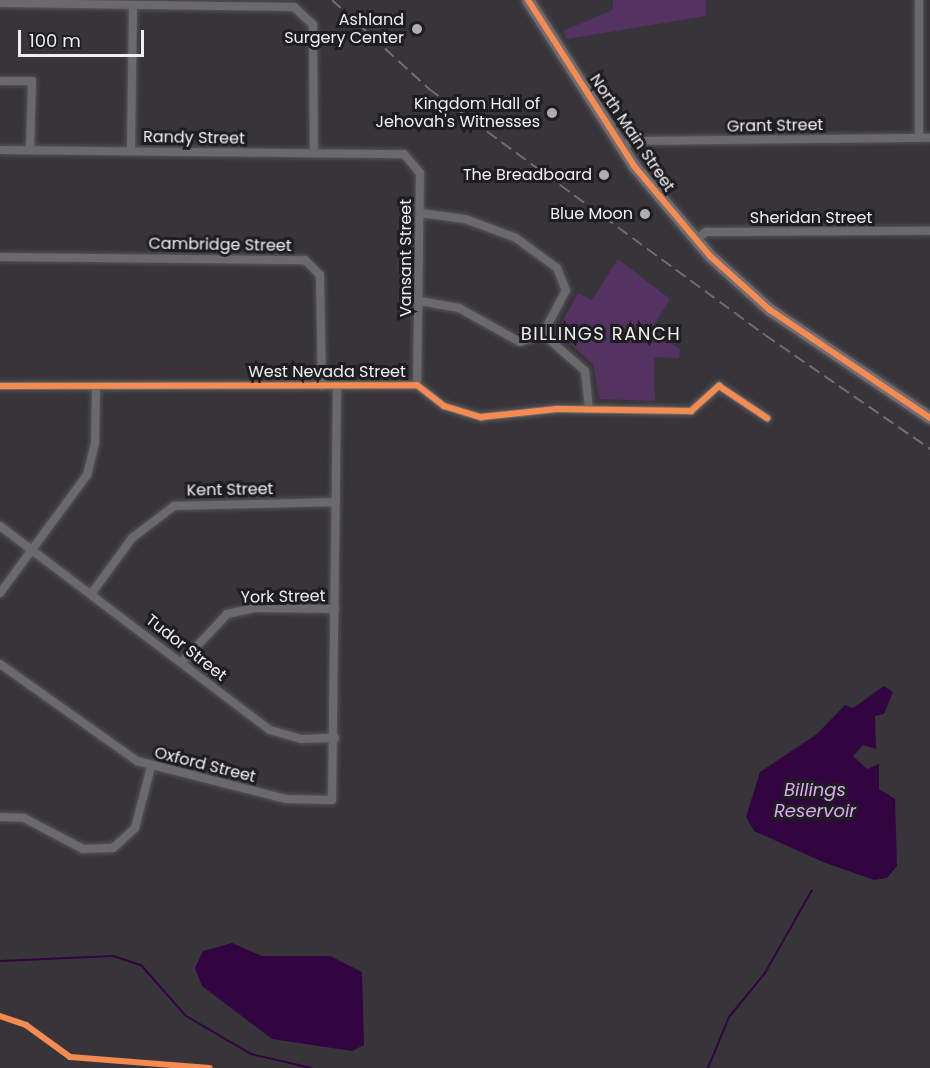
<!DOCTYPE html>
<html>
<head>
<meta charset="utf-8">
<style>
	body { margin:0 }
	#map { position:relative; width:930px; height:1068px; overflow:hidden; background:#373539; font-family:Poppins,sans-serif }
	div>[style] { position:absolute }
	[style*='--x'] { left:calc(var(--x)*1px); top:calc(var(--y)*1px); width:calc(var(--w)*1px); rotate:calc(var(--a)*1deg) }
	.green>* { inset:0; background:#543262 }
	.water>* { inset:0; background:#320541 }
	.stream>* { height:2px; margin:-1px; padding:0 1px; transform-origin:1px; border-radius:1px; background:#320541 }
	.roads { filter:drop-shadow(0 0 2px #565457) drop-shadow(0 0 2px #565457) }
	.street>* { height:8px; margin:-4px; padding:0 4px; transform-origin:4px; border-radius:4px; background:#6a696b }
	.primary>* { height:12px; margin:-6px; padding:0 6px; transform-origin:6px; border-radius:6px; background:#706c73 }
	.rail>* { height:2px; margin-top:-1px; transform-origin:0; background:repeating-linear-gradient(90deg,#6f6e70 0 12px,transparent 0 18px) }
	.cycleway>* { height:6px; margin:-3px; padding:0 3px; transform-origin:3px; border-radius:3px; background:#f68b52 }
	.dots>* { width:16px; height:16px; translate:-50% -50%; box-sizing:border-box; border:3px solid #1e1d1f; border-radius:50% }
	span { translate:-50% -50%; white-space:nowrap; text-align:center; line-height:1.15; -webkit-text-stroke:6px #1e1d1f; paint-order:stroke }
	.poi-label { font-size:16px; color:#f1eef2 }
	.right { translate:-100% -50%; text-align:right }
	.street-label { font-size:16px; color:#f1eef2 }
	.neighbourhood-label { font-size:18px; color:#f1eef2; letter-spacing:1.5px }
	.water-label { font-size:18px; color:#dda9f4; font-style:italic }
	.scale { position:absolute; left:18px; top:30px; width:126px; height:27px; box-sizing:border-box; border:3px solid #f1eef2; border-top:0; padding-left:8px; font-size:18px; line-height:21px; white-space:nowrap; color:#f1eef2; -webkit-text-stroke:4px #1e1d1f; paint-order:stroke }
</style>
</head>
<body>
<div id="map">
	<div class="green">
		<i style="clip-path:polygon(613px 0,706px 0,706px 16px,567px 39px,563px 31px,613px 10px)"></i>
		<i style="clip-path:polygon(618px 259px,670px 299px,651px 330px,680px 349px,679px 358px,654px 357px,655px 401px,599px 399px,593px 364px,557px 332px,578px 293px,592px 300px)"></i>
	</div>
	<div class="water">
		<i style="clip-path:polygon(884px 686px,893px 692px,884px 714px,875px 716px,876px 749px,863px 745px,853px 756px,867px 769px,879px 764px,879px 789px,895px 799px,897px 866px,887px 878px,874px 880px,823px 862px,754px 831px,746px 817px,760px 772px,817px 734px,845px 705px,853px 708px)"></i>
		<i style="clip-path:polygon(232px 943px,262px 956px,330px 956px,362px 972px,364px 1045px,352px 1051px,272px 1039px,202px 986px,195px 968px,203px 951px)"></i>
	</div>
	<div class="stream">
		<i style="--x:0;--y:961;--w:113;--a:-2.5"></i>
		<i style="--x:113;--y:956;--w:29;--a:18"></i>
		<i style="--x:141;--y:965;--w:68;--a:48.6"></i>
		<i style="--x:186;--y:1016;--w:75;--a:30.3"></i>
		<i style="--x:251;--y:1054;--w:62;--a:13.1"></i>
		<i style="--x:708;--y:1068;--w:55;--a:-67.6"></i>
		<i style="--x:729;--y:1017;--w:57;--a:-50.7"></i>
		<i style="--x:765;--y:973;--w:95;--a:-60.5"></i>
	</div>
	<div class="roads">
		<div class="street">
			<i style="--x:0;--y:3;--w:294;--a:0.8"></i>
			<i style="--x:294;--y:7;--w:26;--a:43"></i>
			<i style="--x:313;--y:25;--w:128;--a:89.6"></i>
			<i style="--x:0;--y:81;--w:32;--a:0"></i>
			<i style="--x:32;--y:81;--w:69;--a:91.7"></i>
			<i style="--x:919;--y:138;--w:138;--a:-90"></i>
			<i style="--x:621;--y:147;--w:12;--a:-31"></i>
			<i style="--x:631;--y:141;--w:299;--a:-0.6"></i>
			<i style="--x:0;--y:150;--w:404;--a:0.6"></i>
			<i style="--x:404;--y:154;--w:25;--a:50"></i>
			<i style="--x:420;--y:173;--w:212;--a:90.8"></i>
			<i style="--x:131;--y:150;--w:144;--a:-89.2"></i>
			<i style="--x:420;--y:213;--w:45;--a:7.6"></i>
			<i style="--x:465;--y:219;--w:54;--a:20.4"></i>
			<i style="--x:516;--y:238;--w:51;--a:36.2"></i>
			<i style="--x:557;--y:268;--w:24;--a:68"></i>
			<i style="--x:566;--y:290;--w:50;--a:117.6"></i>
			<i style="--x:543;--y:334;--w:24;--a:161"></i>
			<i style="--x:520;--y:342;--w:70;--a:-150.9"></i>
			<i style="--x:459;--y:308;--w:40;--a:-170"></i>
			<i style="--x:695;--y:240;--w:14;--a:-36"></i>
			<i style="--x:706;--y:232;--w:224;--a:-0.3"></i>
			<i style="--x:0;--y:257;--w:305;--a:0.6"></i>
			<i style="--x:305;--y:260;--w:21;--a:45"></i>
			<i style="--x:320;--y:275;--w:111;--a:89"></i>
			<i style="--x:543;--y:334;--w:56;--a:41.4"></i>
			<i style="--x:585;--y:371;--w:37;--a:84"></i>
			<i style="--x:0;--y:386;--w:417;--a:-0.1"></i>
			<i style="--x:417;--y:385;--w:34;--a:38"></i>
			<i style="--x:444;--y:406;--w:39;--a:17"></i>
			<i style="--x:481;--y:417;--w:76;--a:-6"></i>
			<i style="--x:557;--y:409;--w:134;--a:0.9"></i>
			<i style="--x:691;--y:411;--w:38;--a:-42"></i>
			<i style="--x:719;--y:386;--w:58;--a:33.7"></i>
			<i style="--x:0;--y:526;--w:338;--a:37.1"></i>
			<i style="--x:270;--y:730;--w:32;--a:16"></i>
			<i style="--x:301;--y:739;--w:34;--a:-2"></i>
			<i style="--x:0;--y:593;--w:147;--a:-53.6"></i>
			<i style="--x:87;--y:475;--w:33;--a:-76"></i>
			<i style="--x:95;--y:443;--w:56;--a:-89"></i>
			<i style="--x:92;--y:593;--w:68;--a:-54"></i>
			<i style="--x:132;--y:538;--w:53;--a:-37.3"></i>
			<i style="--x:174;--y:506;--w:162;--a:-1.4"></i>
			<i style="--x:182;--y:662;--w:66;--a:-46.8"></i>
			<i style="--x:227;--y:614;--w:30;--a:-12"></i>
			<i style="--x:256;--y:608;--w:79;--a:0.7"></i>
			<i style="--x:0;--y:664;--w:168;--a:35.3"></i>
			<i style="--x:137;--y:761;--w:154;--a:14.3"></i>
			<i style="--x:286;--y:799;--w:46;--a:1.2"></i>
			<i style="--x:332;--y:800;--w:414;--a:-89.3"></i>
			<i style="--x:0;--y:817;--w:24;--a:2"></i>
			<i style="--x:24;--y:818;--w:67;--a:27.7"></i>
			<i style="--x:83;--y:849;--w:30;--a:-2"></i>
			<i style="--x:113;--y:848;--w:30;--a:-42"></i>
			<i style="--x:135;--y:828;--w:63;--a:-75.3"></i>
		</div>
		<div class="primary">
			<i style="--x:528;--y:0;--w:197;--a:57.4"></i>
			<i style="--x:634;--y:166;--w:118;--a:49.8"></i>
			<i style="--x:710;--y:256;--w:81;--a:42"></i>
			<i style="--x:770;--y:310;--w:193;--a:34"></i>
		</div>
	</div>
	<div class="rail">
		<i style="--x:332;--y:0;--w:132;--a:42.5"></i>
		<i style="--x:429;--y:89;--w:416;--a:36.2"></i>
		<i style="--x:765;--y:335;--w:201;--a:34.6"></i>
	</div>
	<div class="cycleway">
		<i style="--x:528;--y:0;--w:197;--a:57.4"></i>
		<i style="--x:634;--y:166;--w:118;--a:49.8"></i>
		<i style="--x:710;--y:256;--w:81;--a:42"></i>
		<i style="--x:770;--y:310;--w:193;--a:34"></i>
		<i style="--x:0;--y:386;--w:417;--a:-0.1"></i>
		<i style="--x:417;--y:385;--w:34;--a:38"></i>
		<i style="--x:444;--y:406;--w:39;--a:17"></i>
		<i style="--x:481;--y:417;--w:76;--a:-6"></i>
		<i style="--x:557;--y:409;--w:134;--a:0.9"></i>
		<i style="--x:691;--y:411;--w:38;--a:-42"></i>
		<i style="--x:719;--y:386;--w:58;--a:33.7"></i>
		<i style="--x:0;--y:1016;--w:28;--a:19"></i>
		<i style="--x:26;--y:1025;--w:54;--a:36"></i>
		<i style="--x:70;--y:1057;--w:140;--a:4.5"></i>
	</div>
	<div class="dots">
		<i style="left:417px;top:29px;background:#b0adb1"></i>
		<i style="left:552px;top:113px;background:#b0adb1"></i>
		<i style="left:604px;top:175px;background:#b0adb1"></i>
		<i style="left:645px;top:214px;background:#b0adb1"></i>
	</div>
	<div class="poi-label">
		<span class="right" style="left:404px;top:29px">Ashland<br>Surgery Center</span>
		<span class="right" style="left:540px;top:113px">Kingdom Hall of<br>Jehovah's Witnesses</span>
		<span class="right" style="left:592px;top:175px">The Breadboard</span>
		<span class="right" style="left:633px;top:214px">Blue Moon</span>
	</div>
	<div class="street-label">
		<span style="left:775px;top:126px;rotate:-1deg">Grant Street</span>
		<span style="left:632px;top:133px;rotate:56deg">North Main Street</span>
		<span style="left:194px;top:138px;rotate:1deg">Randy Street</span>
		<span style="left:811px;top:218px">Sheridan Street</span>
		<span style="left:220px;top:245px;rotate:1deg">Cambridge Street</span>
		<span style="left:406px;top:258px;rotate:-90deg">Vansant Street</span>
		<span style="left:327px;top:372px">West Nevada Street</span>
		<span style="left:230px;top:490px;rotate:-1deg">Kent Street</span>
		<span style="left:283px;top:597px;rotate:-1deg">York Street</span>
		<span style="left:186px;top:648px;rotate:38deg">Tudor Street</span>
		<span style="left:205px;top:765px;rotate:14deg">Oxford Street</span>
	</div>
	<div class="neighbourhood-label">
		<span style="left:601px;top:334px">BILLINGS RANCH</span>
	</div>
	<div class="water-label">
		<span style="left:815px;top:801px">Billings<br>Reservoir</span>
	</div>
	<div class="scale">100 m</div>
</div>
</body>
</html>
